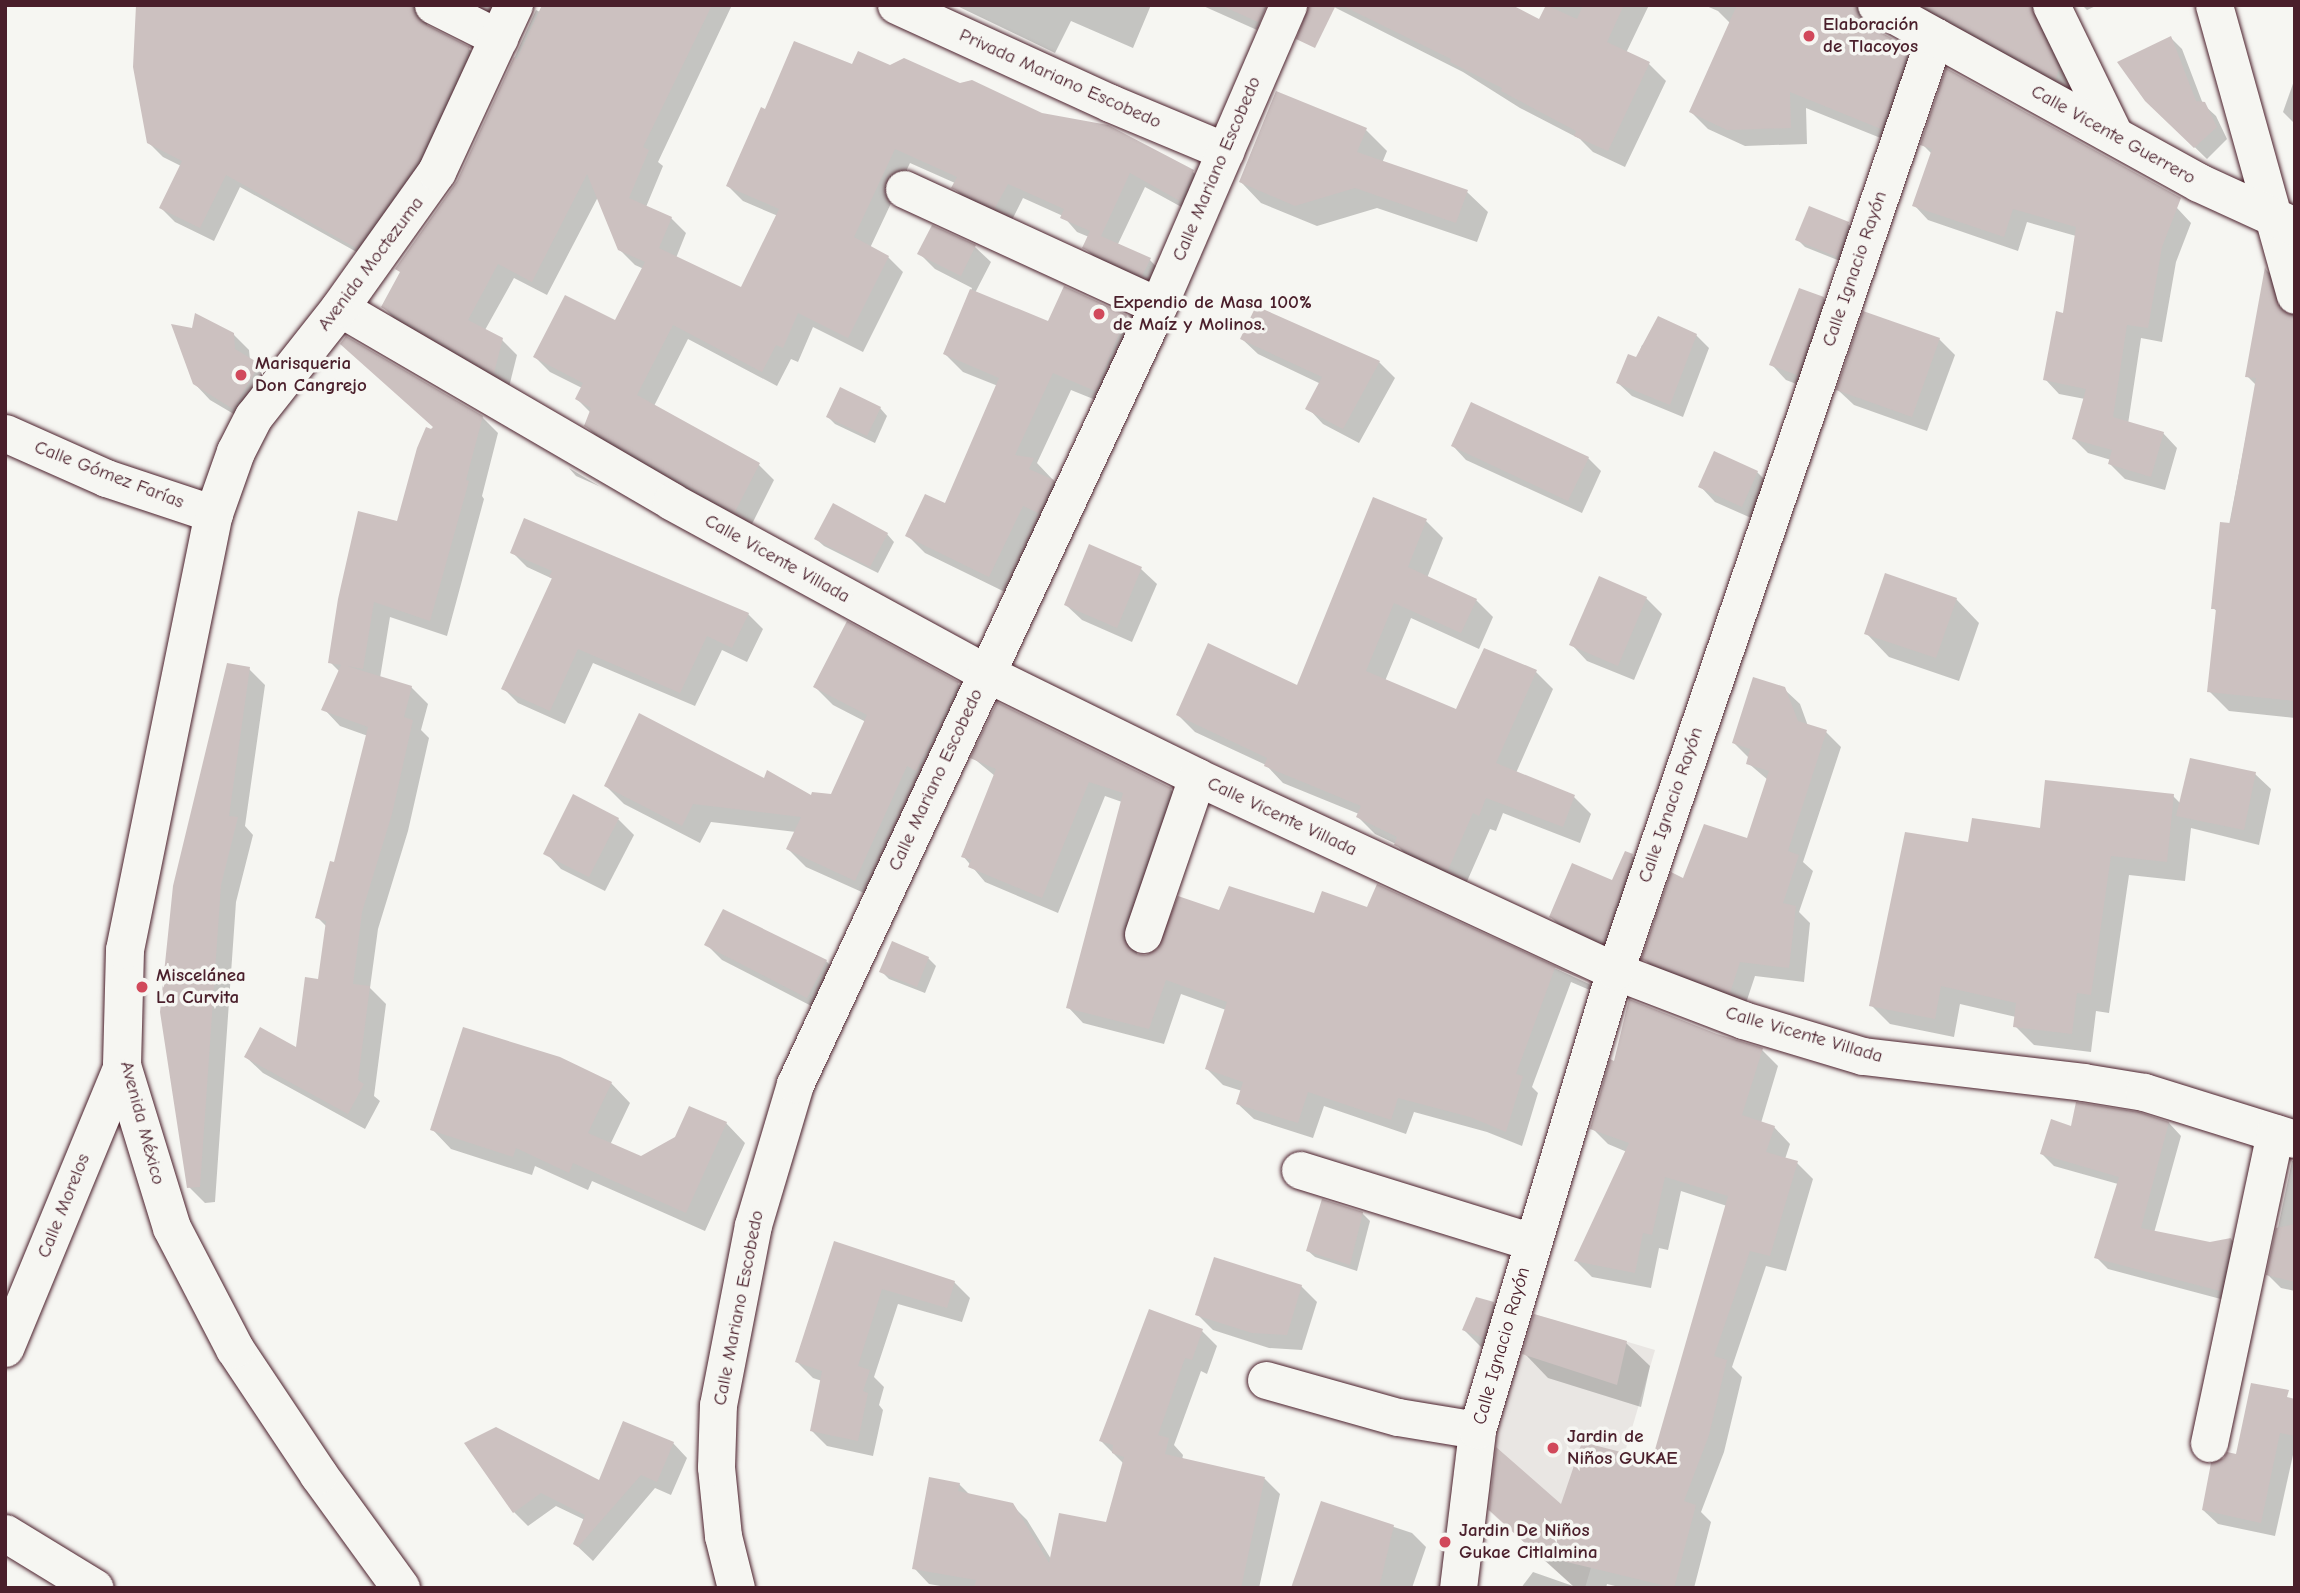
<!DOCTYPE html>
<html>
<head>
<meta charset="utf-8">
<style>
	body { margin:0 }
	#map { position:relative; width:2300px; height:1593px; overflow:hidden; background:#f6f6f2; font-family:"Comic Neue",sans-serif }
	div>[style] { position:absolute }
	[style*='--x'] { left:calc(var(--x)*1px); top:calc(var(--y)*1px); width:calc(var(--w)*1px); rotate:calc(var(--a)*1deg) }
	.built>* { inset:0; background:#e9e6e3 }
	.shadow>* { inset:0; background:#0003 }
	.building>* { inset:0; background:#ccc1c0 }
	.roads { filter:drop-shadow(0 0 2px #4a1f2b) drop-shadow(0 0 2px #4a1f2b) }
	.minor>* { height:37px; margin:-18.5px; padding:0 18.5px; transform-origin:18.5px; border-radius:18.5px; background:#f6f6f2 }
	.secondary>* { height:38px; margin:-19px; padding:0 19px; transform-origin:19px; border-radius:19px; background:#f6f6f2 }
	.dots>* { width:19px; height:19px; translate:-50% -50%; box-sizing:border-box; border:4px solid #f6f6f2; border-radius:50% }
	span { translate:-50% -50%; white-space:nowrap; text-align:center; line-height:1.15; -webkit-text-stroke:7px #f6f6f2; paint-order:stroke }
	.poi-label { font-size:19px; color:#4a1f2b; font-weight:700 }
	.left { translate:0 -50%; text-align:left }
	.street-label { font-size:19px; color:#4a1f2b }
	.frame { position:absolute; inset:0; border:7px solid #4a1f2b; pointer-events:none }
</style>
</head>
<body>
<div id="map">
	<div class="built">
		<i style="clip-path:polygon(1513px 1308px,1655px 1350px,1585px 1588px,1575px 1588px,1469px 1493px)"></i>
	</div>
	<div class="shadow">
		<i style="clip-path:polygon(238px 5px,432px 5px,428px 9px,427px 25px,469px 49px,484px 63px,371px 260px,240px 187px,214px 241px,175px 222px,161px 208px,181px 166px,163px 157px,148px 142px)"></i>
		<i style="clip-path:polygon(465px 5px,512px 5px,502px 22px)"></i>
		<i style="clip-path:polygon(558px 5px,732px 5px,658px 162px,663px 166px,646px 207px,671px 218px,686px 233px,676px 258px,742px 289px,778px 216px,743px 201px,728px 186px,766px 111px,853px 67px,890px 67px,960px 85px,1193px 172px,1208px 187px,1196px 215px,1145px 187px,1118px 244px,1150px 260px,1164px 275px,1157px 289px,1099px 262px,1084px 247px,1089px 237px,1077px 232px,1063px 216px,1023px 198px,1011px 222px,968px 202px,953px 187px,955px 183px,910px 163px,870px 248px,888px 257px,903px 272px,863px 352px,813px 327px,798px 362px,791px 359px,777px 386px,688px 339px,654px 406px,759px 465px,774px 480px,751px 526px,601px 441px,586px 426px,591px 413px,577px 399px,582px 388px,550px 372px,535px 357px,616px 323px,644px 269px,635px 265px,619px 249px,598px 197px,547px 295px,514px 278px,485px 330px,502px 340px,517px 355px,509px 387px,398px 322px,383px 307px,458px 182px,536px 10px,552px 18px)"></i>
		<i style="clip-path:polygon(955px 5px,1151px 5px,1133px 48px,1071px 21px,1055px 53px)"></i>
		<i style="clip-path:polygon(1201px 5px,1267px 5px,1257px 30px)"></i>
		<i style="clip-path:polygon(1330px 5px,1508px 5px,1540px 22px,1548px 5px,1649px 5px,1626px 53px,1649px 64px,1666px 81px,1625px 167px,1593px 152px,1580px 139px,1520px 108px,1463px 72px)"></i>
		<i style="clip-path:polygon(1704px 5px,1880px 5px,1871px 23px,1873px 30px,1908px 49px,1925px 66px,1898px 145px,1806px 108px,1807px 144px,1745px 146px,1708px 129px,1691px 112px,1730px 23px,1718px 11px)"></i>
		<i style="clip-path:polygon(1912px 5px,2056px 5px,2075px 87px,2073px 95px)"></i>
		<i style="clip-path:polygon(2082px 5px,2098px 5px,2087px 10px)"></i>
		<i style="clip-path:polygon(2171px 38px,2182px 49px,2203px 104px,2216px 116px,2227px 139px,2207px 159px,2146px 100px)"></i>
		<i style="clip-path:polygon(2295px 78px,2295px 124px,2283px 112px)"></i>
		<i style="clip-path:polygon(1277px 93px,1366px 130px,1387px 151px,1382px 163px,1467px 192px,1488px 212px,1477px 242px,1377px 208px,1317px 226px,1261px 203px,1241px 182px)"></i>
		<i style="clip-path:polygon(1922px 144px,2177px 208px,2191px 223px,2176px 262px,2162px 342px,2141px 338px,2128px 424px,2163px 433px,2177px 448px,2165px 490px,2125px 479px,2110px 464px,2111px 460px,2088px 453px,2074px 439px,2085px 399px,2059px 394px,2045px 379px,2065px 315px,2076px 236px,2027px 222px,2018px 251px,1928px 220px,1914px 205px,1932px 154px)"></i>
		<i style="clip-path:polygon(1848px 224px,1856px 231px,1845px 263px,1805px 247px,1797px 239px)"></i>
		<i style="clip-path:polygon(975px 247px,991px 262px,975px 293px,1049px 323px,1126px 316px,1144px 334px,1113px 407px,1071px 390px,1037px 463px,1071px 499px,1007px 593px,925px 553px,907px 535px,946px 506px,998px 386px,963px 372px,945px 354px,972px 288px,935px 269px,920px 254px)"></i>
		<i style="clip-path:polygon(2266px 270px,2285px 288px,2295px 317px,2295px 718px,2229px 711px,2209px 691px,2218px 612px,2213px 608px,2256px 385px,2247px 376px)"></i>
		<i style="clip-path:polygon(1823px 298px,1838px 314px,1812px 390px,1786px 380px,1771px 364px)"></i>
		<i style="clip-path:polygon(233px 334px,249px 350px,250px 360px,275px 381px,249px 423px,210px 400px,194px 383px)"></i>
		<i style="clip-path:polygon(1696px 335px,1709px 348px,1683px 417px,1632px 396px,1618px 383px,1637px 359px,1642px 345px)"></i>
		<i style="clip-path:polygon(1242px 339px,1379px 362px,1395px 378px,1359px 443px,1323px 424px,1308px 408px,1321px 384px,1258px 354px)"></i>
		<i style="clip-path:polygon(1939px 339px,1955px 355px,1927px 431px,1854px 405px,1838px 390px)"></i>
		<i style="clip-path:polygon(880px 408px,887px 416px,875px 443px,835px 424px,828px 417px)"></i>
		<i style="clip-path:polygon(482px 417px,498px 433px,482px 496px,484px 499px,447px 636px,390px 617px,380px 678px,411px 687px,428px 704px,421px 730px,429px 738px,408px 831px,378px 929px,370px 988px,386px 1004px,374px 1096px,380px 1101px,365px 1129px,263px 1073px,246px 1057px,297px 1050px,319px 981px,327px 927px,317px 917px,335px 864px,368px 736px,340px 726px,324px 709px,340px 672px,330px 662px,398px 523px,432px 432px)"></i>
		<i style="clip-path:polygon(1453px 446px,1588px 458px,1601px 471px,1582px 513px,1466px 460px)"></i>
		<i style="clip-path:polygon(569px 468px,599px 486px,601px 487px,576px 476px)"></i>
		<i style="clip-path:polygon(1757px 472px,1773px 488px,1758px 521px,1715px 502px,1700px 486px)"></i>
		<i style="clip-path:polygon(1374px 500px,1426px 521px,1443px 538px,1427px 578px,1476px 600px,1493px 617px,1479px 649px,1411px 618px,1385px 681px,1457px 711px,1536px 672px,1553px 689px,1516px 773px,1574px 797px,1591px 814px,1580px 843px,1503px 813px,1496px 831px,1490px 829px,1465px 886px,1413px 862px,1396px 844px,1375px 834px,1358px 817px,1359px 814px,1283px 783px,1266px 765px,1195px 732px,1178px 715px,1298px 687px)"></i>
		<i style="clip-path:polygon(887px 534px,894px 542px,878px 573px,824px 546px,816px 539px)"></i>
		<i style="clip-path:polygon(1090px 547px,1141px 569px,1157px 584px,1132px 642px,1082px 620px,1066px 605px)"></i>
		<i style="clip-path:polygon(512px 552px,748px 614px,763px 629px,747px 662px,722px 650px,695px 706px,593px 663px,565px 724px,518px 703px,504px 689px,553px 579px,527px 567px)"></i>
		<i style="clip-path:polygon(1646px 598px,1662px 614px,1634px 680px,1587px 661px,1572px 645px)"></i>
		<i style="clip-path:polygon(1956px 599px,1979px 623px,1959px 681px,1889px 657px,1866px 633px)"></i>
		<i style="clip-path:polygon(848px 624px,958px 684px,976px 702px,873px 897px,806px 867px,788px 849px,796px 832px,711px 822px,700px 843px,624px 804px,606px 786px,765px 780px,811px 798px,832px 796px,866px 722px,833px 705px,815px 687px)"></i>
		<i style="clip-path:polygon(249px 669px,265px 685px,245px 826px,253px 835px,236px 902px,215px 1202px,205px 1203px,189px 1187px,162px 1012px)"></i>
		<i style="clip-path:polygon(1784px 689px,1800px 704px,1808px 726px,1826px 732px,1841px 747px,1803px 862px,1813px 871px,1799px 912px,1810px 923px,1804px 982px,1755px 976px,1745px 1006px,1658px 973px,1643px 958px,1684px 880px,1748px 840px,1768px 780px,1748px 763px,1749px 758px,1734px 743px)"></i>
		<i style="clip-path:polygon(972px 757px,1170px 789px,1186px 805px,1138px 943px,1137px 956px,1147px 956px,1221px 913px,1315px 915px,1368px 909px,1378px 886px,1589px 984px,1599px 994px,1571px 982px,1532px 1087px,1538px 1093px,1522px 1146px,1487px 1132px,1414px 1112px,1406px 1134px,1324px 1106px,1313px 1138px,1254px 1119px,1238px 1104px,1242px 1091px,1223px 1085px,1207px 1069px,1226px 1010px,1181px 994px,1164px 1044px,1083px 1023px,1068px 1007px,1122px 802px,1105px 796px,1058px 913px,985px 882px,963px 856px,995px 776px)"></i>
		<i style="clip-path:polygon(2255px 774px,2271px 789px,2259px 845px,2191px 828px,2185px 881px,2129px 875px,2109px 1013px,2096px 1011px,2091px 1052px,2034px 1045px,2015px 1026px,2016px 1017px,1960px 1004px,1954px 1037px,1890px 1024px,1871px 1005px,1970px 844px,2041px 830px,2173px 796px,2181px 804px)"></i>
		<i style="clip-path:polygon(618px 819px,634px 835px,605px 891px,561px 869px,546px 853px)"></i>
		<i style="clip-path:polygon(1632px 856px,1647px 871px,1618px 956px,1566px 932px,1551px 917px,1613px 883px)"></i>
		<i style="clip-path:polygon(706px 944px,826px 961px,842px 977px,823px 1012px,722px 960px)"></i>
		<i style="clip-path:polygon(928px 958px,936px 966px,925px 993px,889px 979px,881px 971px)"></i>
		<i style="clip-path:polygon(1716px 1036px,1762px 1050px,1778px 1066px,1761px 1123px,1774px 1127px,1790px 1144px,1785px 1159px,1797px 1163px,1813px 1179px,1786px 1271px,1766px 1266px,1732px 1367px,1742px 1377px,1724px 1452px,1701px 1512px,1711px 1522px,1694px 1588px,1623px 1588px,1607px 1584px,1606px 1588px,1521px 1588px,1533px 1572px,1573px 1586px,1507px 1526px,1562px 1507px,1653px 1462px,1727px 1206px,1681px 1191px,1668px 1250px,1659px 1248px,1651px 1288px,1592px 1277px,1576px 1261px,1627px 1152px,1608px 1144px,1592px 1128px)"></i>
		<i style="clip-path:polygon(611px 1083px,630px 1103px,610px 1145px,641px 1158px,726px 1123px,745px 1143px,705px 1231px,592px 1181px,588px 1190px,535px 1166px,532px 1175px,451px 1149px,432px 1129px)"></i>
		<i style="clip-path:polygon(2169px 1123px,2181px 1136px,2154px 1233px,2210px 1244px,2231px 1239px,2243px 1251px,2232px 1302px,2108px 1269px,2096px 1257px,2118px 1184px,2054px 1166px,2042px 1154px,2072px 1128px)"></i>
		<i style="clip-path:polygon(2292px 1161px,2295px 1161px,2295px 1291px,2281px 1288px,2268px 1275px)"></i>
		<i style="clip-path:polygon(1362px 1213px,1370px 1221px,1357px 1271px,1315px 1257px,1307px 1250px)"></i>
		<i style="clip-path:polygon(836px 1244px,954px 1282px,970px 1298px,962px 1322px,898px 1304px,874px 1377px,884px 1387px,879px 1405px,883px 1410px,873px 1456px,827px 1446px,812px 1431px,822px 1381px,813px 1378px,797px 1362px)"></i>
		<i style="clip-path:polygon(1301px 1286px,1317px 1302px,1302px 1350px,1269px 1348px,1213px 1330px,1197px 1314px)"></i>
		<i style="clip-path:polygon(1493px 1303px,1516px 1326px,1487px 1353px,1464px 1330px)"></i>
		<i style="clip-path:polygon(1150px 1311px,1202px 1331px,1217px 1346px,1207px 1374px,1201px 1371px,1174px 1445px,1183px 1455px,1182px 1460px,1265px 1479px,1280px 1494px,1259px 1588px,952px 1588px,929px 1584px,914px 1568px,959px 1484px,971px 1496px,1012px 1505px,1027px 1520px,1051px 1559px,1107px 1524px,1124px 1464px,1101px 1441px)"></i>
		<i style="clip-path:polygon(1626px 1343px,1650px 1366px,1641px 1407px,1548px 1378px,1525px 1354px)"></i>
		<i style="clip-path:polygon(2295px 1401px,2295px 1446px,2275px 1536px,2218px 1524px,2203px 1510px,2237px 1456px)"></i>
		<i style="clip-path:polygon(467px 1443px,600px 1482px,673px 1443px,687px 1458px,671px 1495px,655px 1488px,593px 1561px,575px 1544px,585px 1520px,556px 1506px,528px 1526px,514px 1512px)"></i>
		<i style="clip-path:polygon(1322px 1503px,1412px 1533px,1426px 1547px,1412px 1588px,1293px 1588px)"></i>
	</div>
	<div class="building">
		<i style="clip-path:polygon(136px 5px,412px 5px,415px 16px,423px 23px,470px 47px,418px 161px,356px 248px,226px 175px,200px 228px,159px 208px,182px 161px,147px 143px,133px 67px)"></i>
		<i style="clip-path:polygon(542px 5px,712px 5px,643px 147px,649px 150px,629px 198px,672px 217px,659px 248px,741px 287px,779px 209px,726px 186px,761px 107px,765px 109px,794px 41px,852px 64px,858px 51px,890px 65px,904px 58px,960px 83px,972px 80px,1042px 113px,1108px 125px,1194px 170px,1180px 201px,1130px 173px,1101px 236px,1151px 258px,1142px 276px,1082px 248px,1090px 231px,1060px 218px,1064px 209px,1008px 184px,995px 208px,951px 188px,957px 177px,895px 149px,854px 237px,889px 256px,848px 338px,798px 313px,783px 348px,776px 345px,762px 372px,673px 325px,637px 395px,760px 463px,735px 512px,584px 426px,591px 408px,575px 399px,583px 383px,533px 357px,565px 295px,615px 320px,645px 262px,618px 250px,587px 174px,532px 282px,498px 264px,468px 320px,503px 338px,494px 373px,381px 307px,400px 272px,395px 269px,457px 181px,514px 57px,517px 59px)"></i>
		<i style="clip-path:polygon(1220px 5px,1265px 5px,1258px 22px)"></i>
		<i style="clip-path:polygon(1309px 5px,1336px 5px,1315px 48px,1296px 39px)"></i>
		<i style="clip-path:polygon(1341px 5px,1512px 5px,1539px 19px,1546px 5px,1577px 19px,1583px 5px,1624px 5px,1607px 42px,1650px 62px,1608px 151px,1574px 136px,1576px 131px,1501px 91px,1502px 88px,1450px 62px,1451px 59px)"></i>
		<i style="clip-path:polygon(1737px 5px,1855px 5px,1858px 16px,1866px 24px,1909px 48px,1881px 129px,1790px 92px,1791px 128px,1727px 130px,1689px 112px)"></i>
		<i style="clip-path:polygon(1923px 5px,2030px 5px,2059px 69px,2056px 79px)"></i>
		<i style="clip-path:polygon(2171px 36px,2196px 101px,2205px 102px,2217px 127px,2194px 148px,2145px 101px,2117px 62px)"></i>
		<i style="clip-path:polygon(1946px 68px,2181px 198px,2162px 247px,2148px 328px,2127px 325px,2113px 417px,2164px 432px,2151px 477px,2108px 464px,2112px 450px,2072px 439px,2086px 389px,2043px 380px,2056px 311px,2063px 313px,2076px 227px,2013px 209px,2004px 237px,1912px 206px,1932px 149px,1920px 145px)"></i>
		<i style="clip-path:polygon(1276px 91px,1367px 128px,1357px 152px,1468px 190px,1456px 223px,1355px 188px,1295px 206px,1239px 182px)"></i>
		<i style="clip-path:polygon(1809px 206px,1849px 222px,1837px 257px,1795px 240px)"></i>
		<i style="clip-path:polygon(932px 225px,976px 245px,961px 276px,917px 254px)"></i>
		<i style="clip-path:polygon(2265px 267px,2280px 309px,2295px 315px,2295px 701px,2207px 692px,2216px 609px,2211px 609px,2220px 522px,2230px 523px,2256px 378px,2245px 377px)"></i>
		<i style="clip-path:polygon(1064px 286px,1127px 315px,1095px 391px,1053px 373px,1015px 455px,1034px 458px,1029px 469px,1054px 480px,1038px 513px,1023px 506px,989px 577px,905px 536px,925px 494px,945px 503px,999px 378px,943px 354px,970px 289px,1048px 321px)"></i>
		<i style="clip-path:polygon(1799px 288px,1824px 297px,1797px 375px,1769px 365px)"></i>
		<i style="clip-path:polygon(1256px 306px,1380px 361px,1343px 429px,1305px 409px,1322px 377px,1240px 339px)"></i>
		<i style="clip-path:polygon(1863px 311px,1940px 338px,1912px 417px,1836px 390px)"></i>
		<i style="clip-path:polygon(195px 313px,234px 333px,235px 349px,260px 364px,233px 409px,193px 384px,171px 324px,192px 328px)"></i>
		<i style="clip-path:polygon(1658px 316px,1697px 334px,1670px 405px,1616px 383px,1628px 354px,1636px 357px)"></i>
		<i style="clip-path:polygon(346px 336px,483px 416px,466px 480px,469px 481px,430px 621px,374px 602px,363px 669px,347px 666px,412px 686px,404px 717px,413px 720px,392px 814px,362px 912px,353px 984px,370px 986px,358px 1080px,364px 1084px,348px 1114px,244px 1057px,260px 1027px,296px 1047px,305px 977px,318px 979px,326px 921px,315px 918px,330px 861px,334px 862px,368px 727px,321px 710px,341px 665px,328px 663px,338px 599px,358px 511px,397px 521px,417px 448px,426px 427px,431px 429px,433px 427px,340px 344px)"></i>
		<i style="clip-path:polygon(840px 387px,881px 407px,867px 436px,826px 417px)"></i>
		<i style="clip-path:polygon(1471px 402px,1589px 457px,1568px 501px,1451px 446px)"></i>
		<i style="clip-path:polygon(1714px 451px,1758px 471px,1742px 507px,1698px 487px)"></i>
		<i style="clip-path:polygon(1373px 497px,1427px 519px,1408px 567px,1477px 599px,1461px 633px,1394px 603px,1366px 671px,1456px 709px,1484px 648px,1537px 670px,1496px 763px,1575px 795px,1563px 827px,1486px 798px,1479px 816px,1473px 813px,1448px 870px,1394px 845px,1397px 837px,1356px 817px,1361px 806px,1264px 766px,1267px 758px,1176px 715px,1208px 643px,1297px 685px)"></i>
		<i style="clip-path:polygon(833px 503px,888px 533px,870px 567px,814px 539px)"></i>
		<i style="clip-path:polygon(524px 518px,749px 613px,732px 648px,707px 636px,680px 693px,578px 649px,550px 711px,501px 689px,552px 578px,549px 577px,552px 571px,510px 553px)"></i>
		<i style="clip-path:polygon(1089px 544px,1142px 567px,1117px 628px,1064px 605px)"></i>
		<i style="clip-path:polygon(1885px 573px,1957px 598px,1936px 658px,1864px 634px)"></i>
		<i style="clip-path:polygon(1599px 576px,1647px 597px,1618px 666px,1569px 645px)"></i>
		<i style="clip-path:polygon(847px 621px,959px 682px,916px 771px,907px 766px,855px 881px,786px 849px,801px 817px,693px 804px,682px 826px,604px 786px,639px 713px,764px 778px,767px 770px,811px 795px,812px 792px,831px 794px,867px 715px,813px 687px)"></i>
		<i style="clip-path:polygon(227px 663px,250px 667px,229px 816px,238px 817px,221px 885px,200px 1187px,187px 1188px,160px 1012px,173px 886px)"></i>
		<i style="clip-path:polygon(1753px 677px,1785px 687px,1798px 721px,1827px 730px,1788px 851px,1799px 855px,1783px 903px,1796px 906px,1789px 968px,1740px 962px,1730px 993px,1641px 959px,1671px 872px,1683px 878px,1704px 824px,1747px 838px,1769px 771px,1746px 764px,1750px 749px,1732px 743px)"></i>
		<i style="clip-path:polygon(997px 702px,1171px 788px,1123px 927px,1123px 939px,1128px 948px,1136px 954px,1146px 955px,1157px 949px,1178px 896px,1219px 910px,1229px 886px,1314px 913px,1322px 891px,1367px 907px,1377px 884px,1590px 982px,1555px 968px,1516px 1074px,1523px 1076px,1506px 1132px,1470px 1117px,1398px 1098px,1391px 1120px,1308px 1092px,1298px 1123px,1236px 1104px,1243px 1082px,1205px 1069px,1227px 1002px,1166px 980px,1149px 1029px,1066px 1008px,1123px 793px,1089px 782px,1042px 898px,968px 867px,971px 860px,961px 857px,996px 769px,970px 758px)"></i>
		<i style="clip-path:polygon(2190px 758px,2256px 772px,2244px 830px,2176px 816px)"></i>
		<i style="clip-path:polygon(2045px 780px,2174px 794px,2167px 862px,2111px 856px,2091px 995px,2077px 993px,2072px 1034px,2013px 1027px,2016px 1003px,1941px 986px,1935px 1019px,1869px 1006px,1905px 832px,1968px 842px,1972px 818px,2040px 828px)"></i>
		<i style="clip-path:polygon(573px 794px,619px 818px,589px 877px,543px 854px)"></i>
		<i style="clip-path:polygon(1625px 851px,1633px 854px,1603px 942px,1549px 917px,1572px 863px,1612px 880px)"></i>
		<i style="clip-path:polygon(723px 909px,827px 960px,807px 998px,704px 945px)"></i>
		<i style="clip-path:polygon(892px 941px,929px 957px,917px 987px,879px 972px)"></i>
		<i style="clip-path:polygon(1629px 999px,1717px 1034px,1763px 1048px,1742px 1115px,1775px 1126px,1766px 1152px,1798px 1161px,1770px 1256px,1750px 1251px,1714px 1356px,1727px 1360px,1709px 1435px,1684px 1501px,1696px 1505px,1674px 1588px,1538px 1555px,1489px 1510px,1496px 1447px,1561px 1504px,1582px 1442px,1652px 1460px,1728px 1196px,1665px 1177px,1652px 1235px,1643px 1233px,1635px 1273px,1574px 1261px,1629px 1143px,1590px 1129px,1610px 1059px,1614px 1061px)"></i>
		<i style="clip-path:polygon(463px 1027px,560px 1057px,612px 1082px,588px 1133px,641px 1156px,675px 1137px,689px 1106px,727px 1122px,686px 1213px,573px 1163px,569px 1173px,516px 1148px,513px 1157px,430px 1130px)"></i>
		<i style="clip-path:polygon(2076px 1102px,2139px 1112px,2169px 1122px,2141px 1228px,2210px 1242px,2231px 1238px,2220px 1291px,2094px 1258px,2119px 1177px,2040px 1154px,2051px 1119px,2071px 1126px)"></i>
		<i style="clip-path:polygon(1322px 1199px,1363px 1212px,1350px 1265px,1306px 1251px)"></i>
		<i style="clip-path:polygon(2295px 1224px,2295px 1282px,2266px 1275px,2276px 1228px)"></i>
		<i style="clip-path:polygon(834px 1241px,955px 1281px,947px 1308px,882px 1289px,858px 1366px,870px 1370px,863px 1391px,868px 1393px,858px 1441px,810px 1431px,822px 1371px,795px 1362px)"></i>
		<i style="clip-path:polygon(1214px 1257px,1302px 1285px,1287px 1335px,1252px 1333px,1195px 1315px)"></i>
		<i style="clip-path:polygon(1476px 1297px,1494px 1302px,1483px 1338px,1462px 1330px)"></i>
		<i style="clip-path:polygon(1149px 1309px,1203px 1329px,1192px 1360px,1185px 1358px,1158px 1435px,1169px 1438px,1165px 1454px,1265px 1477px,1241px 1588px,974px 1588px,976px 1580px,912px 1569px,929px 1477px,960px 1483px,958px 1491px,1013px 1503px,1049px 1563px,1059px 1513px,1106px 1522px,1124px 1457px,1112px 1453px,1113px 1445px,1099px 1441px)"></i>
		<i style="clip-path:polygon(1534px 1314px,1627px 1341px,1617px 1385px,1522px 1354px)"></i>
		<i style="clip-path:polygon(2251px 1383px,2289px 1390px,2287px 1397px,2295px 1399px,2295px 1436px,2280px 1433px,2261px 1523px,2202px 1510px,2211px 1463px,2224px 1458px,2227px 1452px,2236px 1454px)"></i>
		<i style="clip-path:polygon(623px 1421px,674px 1442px,657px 1482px,641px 1475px,578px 1547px,573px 1544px,585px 1515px,541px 1493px,513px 1513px,464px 1443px,496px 1427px,599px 1480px)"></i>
		<i style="clip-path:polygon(1321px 1501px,1394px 1525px,1379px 1588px,1291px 1588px)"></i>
	</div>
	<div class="roads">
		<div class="minor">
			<i style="--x:433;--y:5;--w:74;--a:26.6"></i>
			<i style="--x:896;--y:5;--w:235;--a:24.6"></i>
			<i style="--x:1110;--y:103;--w:125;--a:22.7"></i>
			<i style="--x:2051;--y:5;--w:144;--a:64"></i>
			<i style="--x:2214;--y:5;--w:301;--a:74.4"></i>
			<i style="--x:904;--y:189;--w:280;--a:24.7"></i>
			<i style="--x:340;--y:308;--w:383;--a:30.2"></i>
			<i style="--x:671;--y:501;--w:359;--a:28.6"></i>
			<i style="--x:986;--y:673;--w:235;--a:26.2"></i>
			<i style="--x:1197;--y:777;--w:461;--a:24.9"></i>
			<i style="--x:1615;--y:971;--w:137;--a:20.9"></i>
			<i style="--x:1743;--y:1020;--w:125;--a:16.7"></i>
			<i style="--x:1863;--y:1056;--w:222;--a:6.7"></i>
			<i style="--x:2083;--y:1082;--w:62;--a:9.3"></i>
			<i style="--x:2144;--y:1092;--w:158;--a:17.3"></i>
			<i style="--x:5;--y:433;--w:111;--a:24"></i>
			<i style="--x:106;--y:478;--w:114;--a:18.4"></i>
			<i style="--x:1143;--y:934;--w:166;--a:-71"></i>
			<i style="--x:1300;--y:1170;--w:244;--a:17.2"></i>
			<i style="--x:5;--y:1348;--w:306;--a:-67.5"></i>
			<i style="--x:1266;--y:1380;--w:137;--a:15.7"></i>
			<i style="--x:1398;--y:1417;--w:80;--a:9.3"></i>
			<i style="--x:2209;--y:1443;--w:317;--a:-78"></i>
			<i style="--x:5;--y:1533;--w:105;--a:31.4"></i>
			<i style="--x:736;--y:1588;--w:54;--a:-104"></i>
			<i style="--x:723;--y:1536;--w:69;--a:-95.8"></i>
			<i style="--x:716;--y:1467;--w:62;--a:-88.2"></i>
			<i style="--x:718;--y:1405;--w:183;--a:-79"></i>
			<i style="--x:753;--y:1225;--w:147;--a:-73.4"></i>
			<i style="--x:795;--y:1084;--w:859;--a:-64.99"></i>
			<i style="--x:1158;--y:306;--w:328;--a:-66.6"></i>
			<i style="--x:1458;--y:1588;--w:159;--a:-83.1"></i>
			<i style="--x:1477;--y:1430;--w:479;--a:-73.3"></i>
			<i style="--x:1615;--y:971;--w:988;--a:-71.11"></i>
		</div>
		<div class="secondary">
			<i style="--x:1877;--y:5;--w:368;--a:28.9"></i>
			<i style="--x:2199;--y:183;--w:106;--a:24.6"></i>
			<i style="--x:401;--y:1588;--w:140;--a:-126"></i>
			<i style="--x:319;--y:1475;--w:151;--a:-123.7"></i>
			<i style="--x:235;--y:1349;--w:136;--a:-117.5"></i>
			<i style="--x:172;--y:1228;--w:170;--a:-107.1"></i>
			<i style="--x:122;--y:1065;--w:115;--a:-88.5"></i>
			<i style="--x:125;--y:950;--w:445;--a:-78.5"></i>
			<i style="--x:214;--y:514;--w:66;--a:-70.5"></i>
			<i style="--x:236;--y:452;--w:39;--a:-63"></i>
			<i style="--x:254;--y:417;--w:139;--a:-51.7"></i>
			<i style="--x:340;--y:308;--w:167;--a:-54.5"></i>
			<i style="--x:437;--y:172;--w:184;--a:-65.2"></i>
		</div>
	</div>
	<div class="dots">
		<i style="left:1809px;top:36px;background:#d1495b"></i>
		<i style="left:1099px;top:314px;background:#d1495b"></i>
		<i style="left:241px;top:375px;background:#d1495b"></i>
		<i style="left:142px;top:987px;background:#d1495b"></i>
		<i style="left:1553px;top:1448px;background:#d1495b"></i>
		<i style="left:1445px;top:1542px;background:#d1495b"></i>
	</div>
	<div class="poi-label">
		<span class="left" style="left:1823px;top:36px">Elaboración<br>de Tlacoyos</span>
		<span class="left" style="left:1113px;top:314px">Expendio de Masa 100%<br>de Maíz y Molinos.</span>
		<span class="left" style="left:255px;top:375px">Marisqueria<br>Don Cangrejo</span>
		<span class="left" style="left:156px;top:987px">Miscelánea<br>La Curvita</span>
		<span class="left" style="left:1567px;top:1448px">Jardin de<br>Niños GUKAE</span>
		<span class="left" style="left:1459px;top:1542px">Jardin De Niños<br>Gukae Citlalmina</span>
	</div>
	<div class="street-label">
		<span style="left:1060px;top:79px;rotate:24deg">Privada Mariano Escobedo</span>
		<span style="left:2113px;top:135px;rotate:29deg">Calle Vicente Guerrero</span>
		<span style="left:1217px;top:169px;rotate:-67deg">Calle Mariano Escobedo</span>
		<span style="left:371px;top:264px;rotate:-53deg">Avenida Moctezuma</span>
		<span style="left:1855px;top:269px;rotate:-71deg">Calle Ignacio Rayón</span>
		<span style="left:109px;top:475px;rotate:21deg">Calle Gómez Farías</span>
		<span style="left:777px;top:559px;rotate:29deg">Calle Vicente Villada</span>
		<span style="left:936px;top:780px;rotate:-65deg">Calle Mariano Escobedo</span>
		<span style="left:1671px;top:805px;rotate:-71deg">Calle Ignacio Rayón</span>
		<span style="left:1282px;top:817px;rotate:25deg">Calle Vicente Villada</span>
		<span style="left:1804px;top:1035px;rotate:16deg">Calle Vicente Villada</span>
		<span style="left:142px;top:1123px;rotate:75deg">Avenida México</span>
		<span style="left:64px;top:1206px;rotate:-68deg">Calle Morelos</span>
		<span style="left:739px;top:1308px;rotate:-79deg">Calle Mariano Escobedo</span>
		<span style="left:1502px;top:1346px;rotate:-74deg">Calle Ignacio Rayón</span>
	</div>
	<div class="frame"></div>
</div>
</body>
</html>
